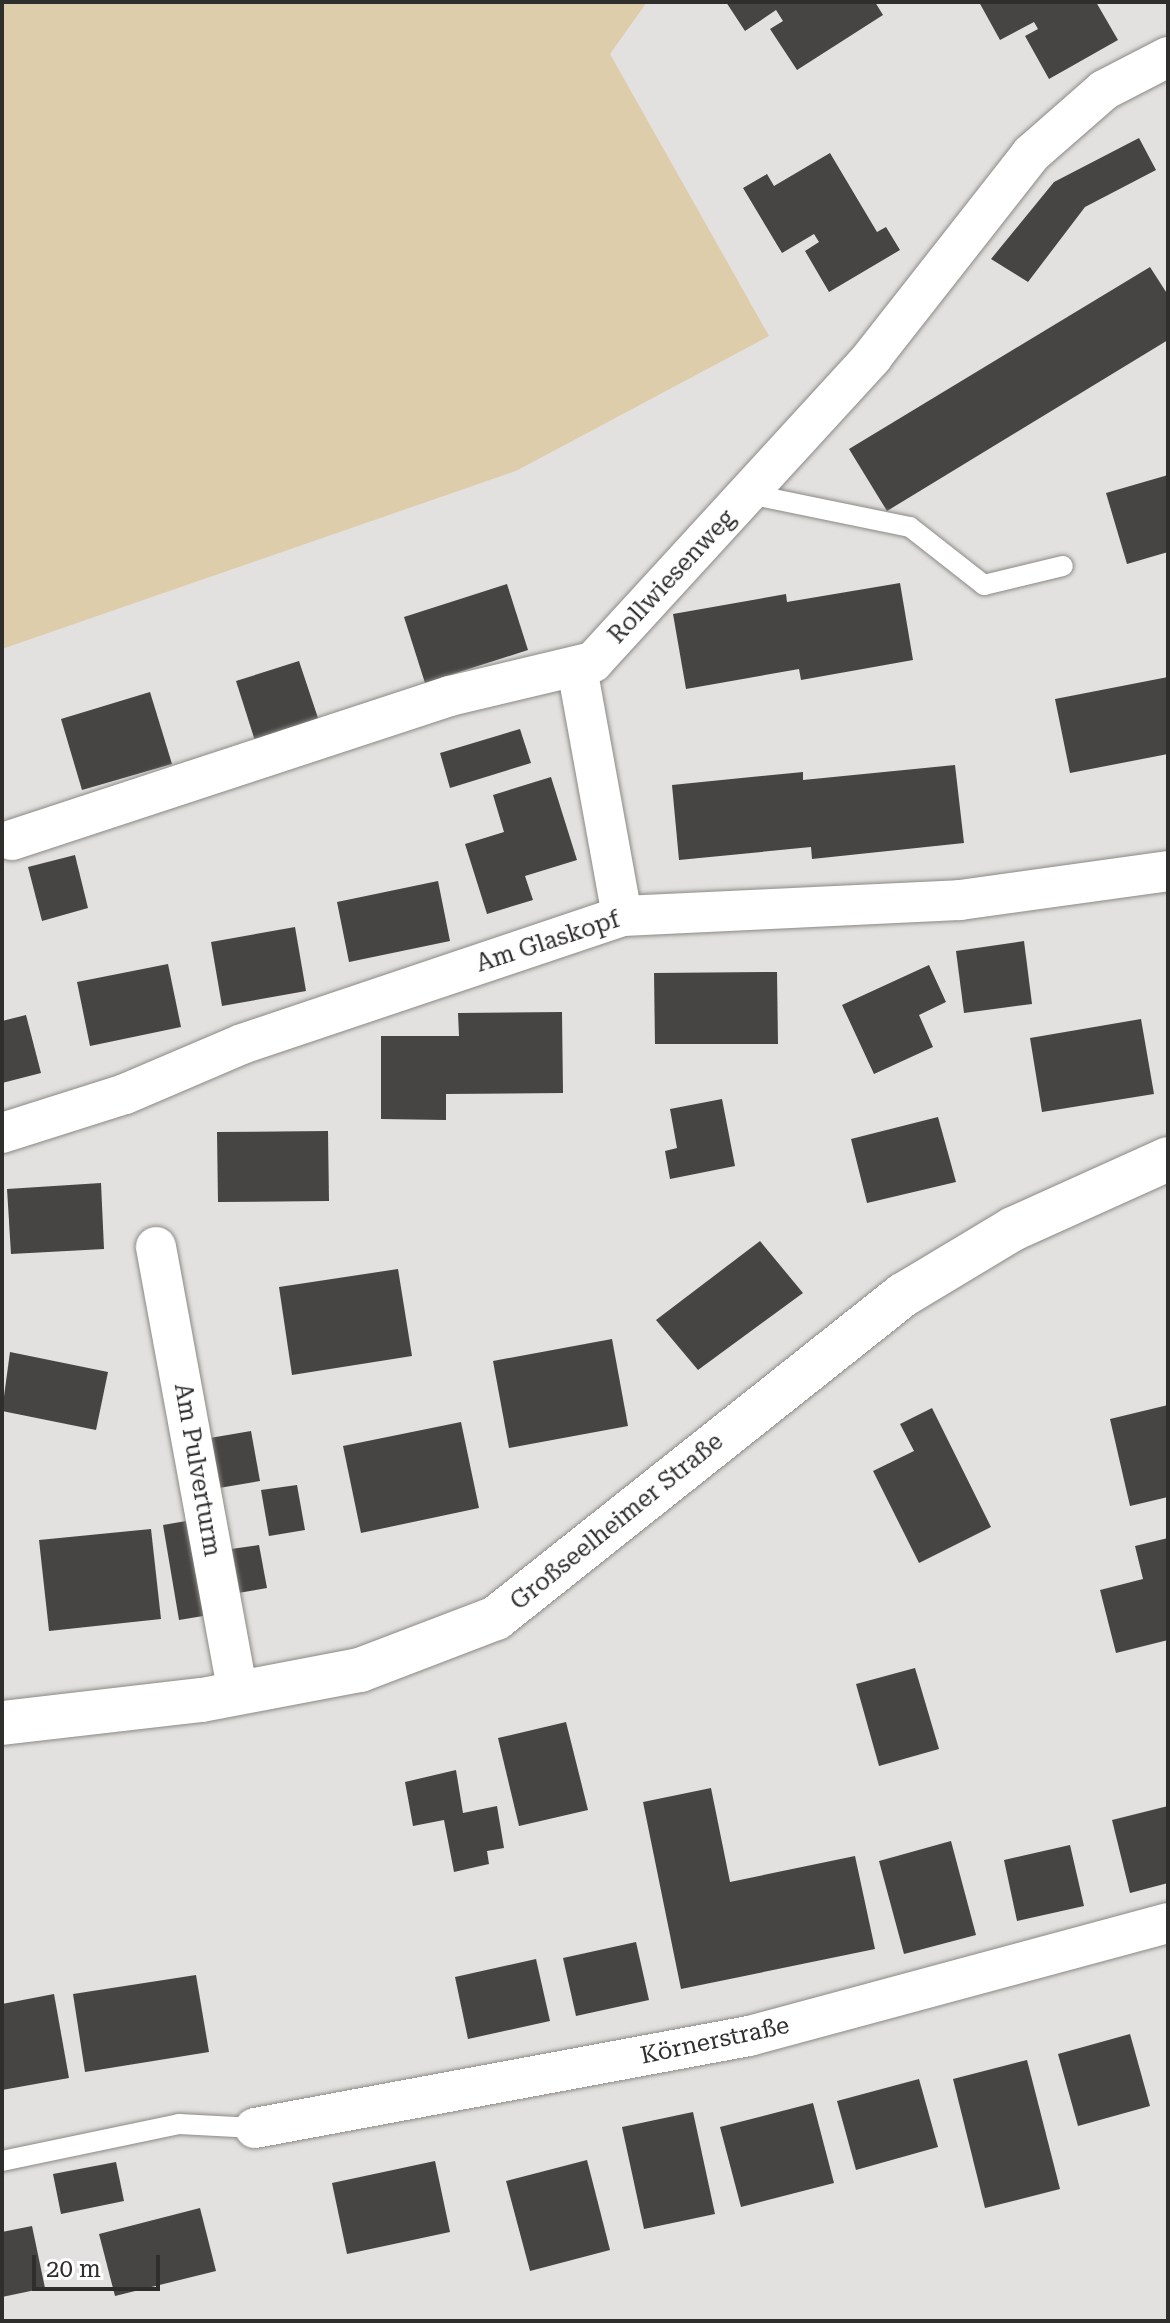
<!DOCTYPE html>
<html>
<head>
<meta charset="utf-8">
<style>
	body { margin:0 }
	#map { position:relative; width:1170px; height:2323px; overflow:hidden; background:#e3e1df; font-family:"Roboto Serif",serif }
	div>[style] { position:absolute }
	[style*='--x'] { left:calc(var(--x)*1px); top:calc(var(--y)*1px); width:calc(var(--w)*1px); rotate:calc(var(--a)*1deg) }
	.green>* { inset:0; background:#decdaa }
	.building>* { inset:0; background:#464543 }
	.roads { filter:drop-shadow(0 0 2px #8a8986) drop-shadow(0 0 2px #8a8986) }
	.lane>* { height:20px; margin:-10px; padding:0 10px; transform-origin:10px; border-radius:10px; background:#fff }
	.street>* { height:40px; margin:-20px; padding:0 20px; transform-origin:20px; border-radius:20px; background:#fff }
	.secondary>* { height:44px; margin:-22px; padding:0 22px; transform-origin:22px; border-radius:22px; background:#fff }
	span { translate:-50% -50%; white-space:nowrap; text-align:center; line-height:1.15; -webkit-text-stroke:8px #fff; paint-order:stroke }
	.street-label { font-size:24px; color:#2f2e2d }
	.frame { position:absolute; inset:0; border:4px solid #2f2e2d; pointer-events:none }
	.scale { position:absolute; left:32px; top:2255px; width:128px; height:36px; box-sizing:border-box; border:4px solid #2f2e2d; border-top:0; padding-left:10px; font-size:24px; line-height:28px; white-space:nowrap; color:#2f2e2d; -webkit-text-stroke:6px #fff; paint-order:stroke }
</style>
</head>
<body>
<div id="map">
	<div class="green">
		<i style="clip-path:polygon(2px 2px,647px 2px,610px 54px,769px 336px,516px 471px,2px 649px)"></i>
	</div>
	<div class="building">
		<i style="clip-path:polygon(726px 2px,875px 2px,883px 15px,797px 70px,770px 29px,783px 21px,776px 10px,745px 31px)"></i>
		<i style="clip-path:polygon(979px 2px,1096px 2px,1118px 40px,1049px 79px,1025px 36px,1038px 29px,1034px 22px,1000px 40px)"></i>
		<i style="clip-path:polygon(1139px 138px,1156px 170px,1085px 207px,1028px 282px,991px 259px,1054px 182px)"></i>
		<i style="clip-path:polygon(830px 153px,877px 232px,886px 227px,900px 250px,829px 292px,805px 251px,819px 242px,814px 234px,782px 253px,743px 188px,767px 174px,774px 186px)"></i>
		<i style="clip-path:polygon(1150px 267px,1168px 295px,1168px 340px,887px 511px,849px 449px)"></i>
		<i style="clip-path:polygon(1168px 475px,1168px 552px,1127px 564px,1106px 493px)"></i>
		<i style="clip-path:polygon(900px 583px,913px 660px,801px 680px,799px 669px,686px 689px,673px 614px,786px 594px,787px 602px)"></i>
		<i style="clip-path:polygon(507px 584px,528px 650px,425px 683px,404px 617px)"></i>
		<i style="clip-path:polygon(299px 661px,320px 724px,256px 744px,236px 681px)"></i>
		<i style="clip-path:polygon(1168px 677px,1168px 754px,1070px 773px,1055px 699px)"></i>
		<i style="clip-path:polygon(150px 692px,172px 764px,82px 790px,61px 719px)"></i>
		<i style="clip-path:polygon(520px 729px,531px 763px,450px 788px,440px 753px)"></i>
		<i style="clip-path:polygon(955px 765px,964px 843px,812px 859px,811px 847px,679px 860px,672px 785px,803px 772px,803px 780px)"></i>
		<i style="clip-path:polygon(551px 777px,577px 860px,525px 876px,533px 900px,487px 914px,465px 844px,504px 832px,493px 795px)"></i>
		<i style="clip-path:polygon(75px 855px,88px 908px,42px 921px,28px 867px)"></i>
		<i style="clip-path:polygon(438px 881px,450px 941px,349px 962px,337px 902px)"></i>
		<i style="clip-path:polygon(295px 927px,306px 991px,222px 1006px,211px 942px)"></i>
		<i style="clip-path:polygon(1024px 941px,1032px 1004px,964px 1013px,956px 951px)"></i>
		<i style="clip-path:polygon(168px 964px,181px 1027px,90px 1046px,77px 982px)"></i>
		<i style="clip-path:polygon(929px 965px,946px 1002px,919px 1015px,933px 1047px,874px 1074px,842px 1005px)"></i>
		<i style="clip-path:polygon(777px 972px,778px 1044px,655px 1044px,654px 973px)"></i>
		<i style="clip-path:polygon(562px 1012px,563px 1093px,446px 1094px,446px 1120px,381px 1119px,381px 1036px,459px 1036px,458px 1013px)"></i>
		<i style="clip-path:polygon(26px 1015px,41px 1073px,2px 1083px,2px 1021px)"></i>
		<i style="clip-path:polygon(1141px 1019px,1154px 1094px,1042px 1112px,1030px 1038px)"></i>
		<i style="clip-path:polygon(722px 1099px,735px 1166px,670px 1179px,665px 1151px,677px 1148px,670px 1109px)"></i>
		<i style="clip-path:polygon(938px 1117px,956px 1182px,867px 1203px,851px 1139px)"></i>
		<i style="clip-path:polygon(328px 1131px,329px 1201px,218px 1202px,217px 1132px)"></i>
		<i style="clip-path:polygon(101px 1183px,104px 1249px,11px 1254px,7px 1189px)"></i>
		<i style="clip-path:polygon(760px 1241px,803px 1293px,698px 1370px,656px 1320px)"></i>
		<i style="clip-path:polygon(398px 1269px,412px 1356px,292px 1375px,279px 1287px)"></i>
		<i style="clip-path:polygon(612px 1339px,628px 1426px,509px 1448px,493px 1361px)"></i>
		<i style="clip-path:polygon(10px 1352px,108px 1372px,96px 1430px,2px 1411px)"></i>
		<i style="clip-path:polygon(1168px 1405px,1168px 1497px,1130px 1506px,1110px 1419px)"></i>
		<i style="clip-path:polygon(932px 1408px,991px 1527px,919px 1563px,873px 1471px,914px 1451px,900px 1424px)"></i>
		<i style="clip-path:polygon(461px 1422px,479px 1508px,361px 1533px,343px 1446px)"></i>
		<i style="clip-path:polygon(251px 1431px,260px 1481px,219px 1488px,210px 1438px)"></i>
		<i style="clip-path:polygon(297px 1485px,305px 1530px,269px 1536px,261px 1490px)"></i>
		<i style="clip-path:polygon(192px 1520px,209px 1615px,179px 1620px,163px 1525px)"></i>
		<i style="clip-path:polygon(151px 1529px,161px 1619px,49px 1631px,39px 1540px)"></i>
		<i style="clip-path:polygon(1168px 1538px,1168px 1640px,1116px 1653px,1100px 1590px,1143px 1579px,1135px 1546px)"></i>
		<i style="clip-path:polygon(259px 1545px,267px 1588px,238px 1593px,231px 1549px)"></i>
		<i style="clip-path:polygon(915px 1668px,939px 1749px,879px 1766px,856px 1684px)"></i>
		<i style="clip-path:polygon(566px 1722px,588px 1810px,519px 1826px,498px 1738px)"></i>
		<i style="clip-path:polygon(456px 1770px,463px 1813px,497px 1806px,504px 1848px,487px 1851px,489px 1864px,454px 1872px,444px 1820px,413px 1826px,405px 1782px)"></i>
		<i style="clip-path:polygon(711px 1788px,730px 1882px,855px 1856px,875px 1949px,681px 1989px,643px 1802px)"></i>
		<i style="clip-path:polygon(1168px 1806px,1168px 1883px,1130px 1893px,1112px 1820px)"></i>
		<i style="clip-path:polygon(951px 1841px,976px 1935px,904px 1954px,879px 1861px)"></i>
		<i style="clip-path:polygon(1070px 1845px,1084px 1906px,1017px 1921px,1004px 1860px)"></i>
		<i style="clip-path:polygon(636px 1942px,649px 2000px,576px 2016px,563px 1958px)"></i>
		<i style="clip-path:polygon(536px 1959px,550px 2021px,468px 2039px,455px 1977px)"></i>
		<i style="clip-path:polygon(196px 1975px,209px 2052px,85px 2072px,73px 1994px)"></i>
		<i style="clip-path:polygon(54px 1994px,69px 2078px,2px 2090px,2px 2004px)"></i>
		<i style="clip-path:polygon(1130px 2034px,1150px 2106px,1078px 2126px,1058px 2054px)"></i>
		<i style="clip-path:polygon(1027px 2060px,1060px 2189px,985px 2208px,953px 2079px)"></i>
		<i style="clip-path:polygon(919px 2079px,938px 2147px,856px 2170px,837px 2101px)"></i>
		<i style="clip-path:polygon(813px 2103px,834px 2183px,741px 2207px,720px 2127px)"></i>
		<i style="clip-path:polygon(693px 2112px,715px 2214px,644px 2229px,622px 2127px)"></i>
		<i style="clip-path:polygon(587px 2160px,610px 2250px,530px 2271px,506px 2181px)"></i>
		<i style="clip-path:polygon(435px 2161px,450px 2232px,347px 2254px,332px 2183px)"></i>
		<i style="clip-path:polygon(116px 2162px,124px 2201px,61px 2214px,53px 2174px)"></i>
		<i style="clip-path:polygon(200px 2208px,216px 2271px,115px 2296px,99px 2234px)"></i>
		<i style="clip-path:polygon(32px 2226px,45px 2288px,2px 2297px,2px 2232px)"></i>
	</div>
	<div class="roads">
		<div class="lane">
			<i style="--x:749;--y:494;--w:164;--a:11.6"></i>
			<i style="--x:910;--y:527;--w:94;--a:38.1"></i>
			<i style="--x:984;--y:585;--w:81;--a:-13.5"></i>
			<i style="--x:2;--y:2161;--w:181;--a:-11.8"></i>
			<i style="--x:179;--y:2124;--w:76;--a:3"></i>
		</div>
		<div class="street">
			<i style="--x:577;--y:668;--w:252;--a:79.7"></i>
			<i style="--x:12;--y:840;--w:461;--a:-18.2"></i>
			<i style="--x:450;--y:696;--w:147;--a:-13.4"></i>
			<i style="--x:593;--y:662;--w:413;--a:-47.5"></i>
			<i style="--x:872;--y:357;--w:258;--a:-51.9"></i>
			<i style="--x:1031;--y:154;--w:97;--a:-41.2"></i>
			<i style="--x:1104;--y:90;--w:72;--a:-27.3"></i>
			<i style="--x:2;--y:1133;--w:129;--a:-17.6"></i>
			<i style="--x:125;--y:1094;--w:127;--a:-23.1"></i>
			<i style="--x:242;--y:1044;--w:401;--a:-18.6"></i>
			<i style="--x:622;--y:916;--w:338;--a:-2.7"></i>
			<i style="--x:960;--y:900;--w:210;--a:-7.9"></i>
			<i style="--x:156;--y:1247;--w:452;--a:79.6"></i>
			<i style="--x:255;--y:2128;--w:502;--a:-10.55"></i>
			<i style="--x:749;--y:2036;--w:434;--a:-15.1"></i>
		</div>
		<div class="secondary">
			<i style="--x:2;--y:1723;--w:201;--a:-6.6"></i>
			<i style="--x:202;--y:1700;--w:161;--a:-10.8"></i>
			<i style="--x:360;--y:1670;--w:146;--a:-20.9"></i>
			<i style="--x:496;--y:1618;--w:520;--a:-38.44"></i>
			<i style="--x:903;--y:1295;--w:128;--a:-31"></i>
			<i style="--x:1013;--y:1229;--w:170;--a:-24.3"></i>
		</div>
	</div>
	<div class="street-label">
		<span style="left:672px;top:577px;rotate:-47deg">Rollwiesenweg</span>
		<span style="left:548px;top:942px;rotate:-18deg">Am Glaskopf</span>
		<span style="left:197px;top:1470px;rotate:80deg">Am Pulverturm</span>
		<span style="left:617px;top:1522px;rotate:-39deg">Großseelheimer Straße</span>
		<span style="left:715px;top:2041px;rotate:-12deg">Körnerstraße</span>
	</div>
	<div class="frame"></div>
	<div class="scale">20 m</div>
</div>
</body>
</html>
